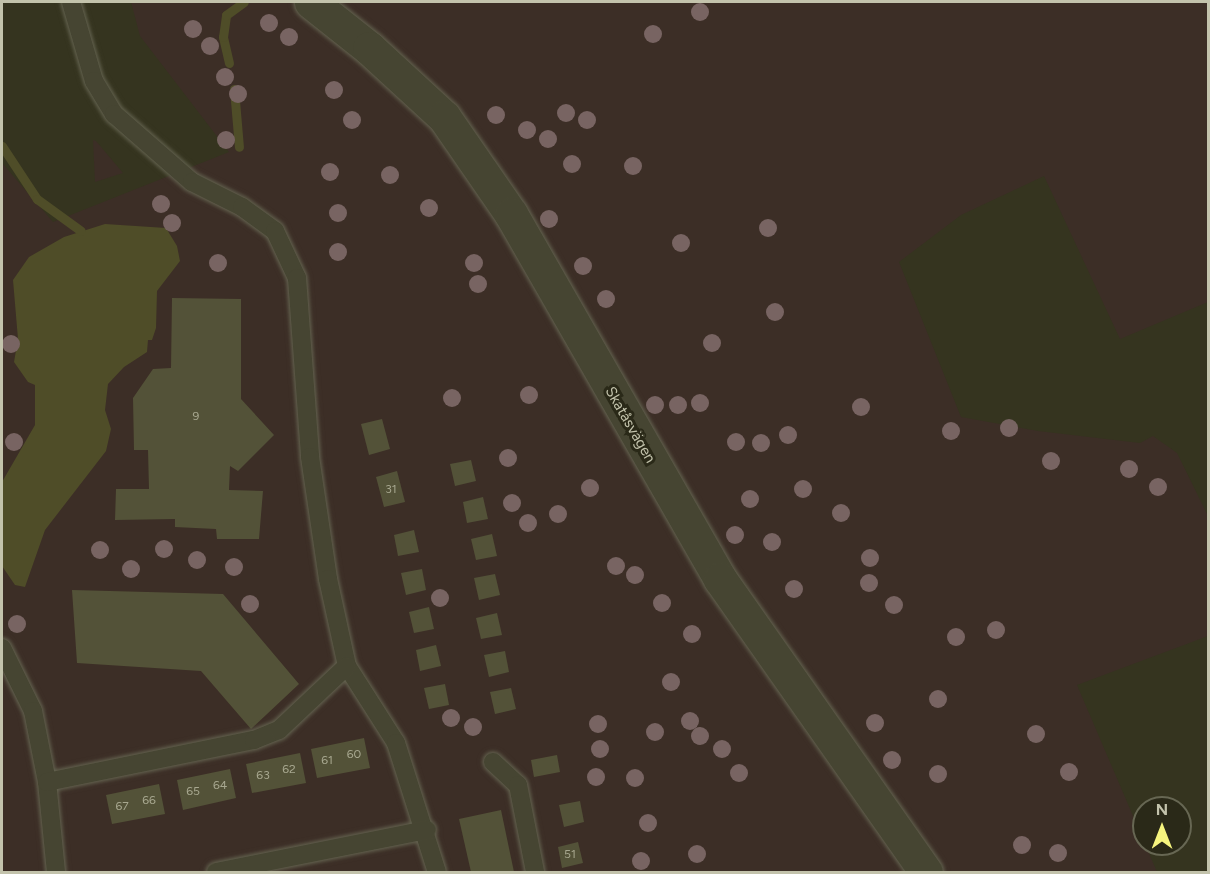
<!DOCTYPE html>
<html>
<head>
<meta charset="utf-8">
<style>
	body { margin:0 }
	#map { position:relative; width:1210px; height:874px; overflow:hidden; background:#35341f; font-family:Figtree,sans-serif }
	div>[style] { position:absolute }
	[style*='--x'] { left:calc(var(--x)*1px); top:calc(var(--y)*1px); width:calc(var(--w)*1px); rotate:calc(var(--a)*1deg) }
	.green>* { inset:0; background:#3c2e26 }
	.water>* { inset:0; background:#4f4d28 }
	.stream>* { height:9px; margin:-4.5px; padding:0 4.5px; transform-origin:4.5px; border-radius:4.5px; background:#4f4d28 }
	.building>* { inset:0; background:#535238 }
	.roads { filter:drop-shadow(0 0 2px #646350) drop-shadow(0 0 2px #646350) }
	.lane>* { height:18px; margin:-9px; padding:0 9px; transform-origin:9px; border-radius:9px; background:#464532 }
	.street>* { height:33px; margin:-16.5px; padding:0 16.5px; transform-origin:16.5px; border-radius:16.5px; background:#464532 }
	.trees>* { width:18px; height:18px; margin:-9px; border-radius:50%; background:#786462 }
	span { translate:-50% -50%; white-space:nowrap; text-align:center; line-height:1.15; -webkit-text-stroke:6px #2a2918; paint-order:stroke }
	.number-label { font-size:12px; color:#a7a78f }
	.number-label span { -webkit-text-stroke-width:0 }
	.street-label { font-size:15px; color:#c3c3ac }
	.frame { position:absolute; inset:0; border:3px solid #c3c3ac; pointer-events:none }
	.north { position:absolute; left:1132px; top:796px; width:60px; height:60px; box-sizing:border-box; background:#2a2918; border:2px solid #676753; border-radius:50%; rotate:0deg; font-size:16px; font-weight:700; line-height:24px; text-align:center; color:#c3c3ac }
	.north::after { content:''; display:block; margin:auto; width:21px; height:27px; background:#f6f47e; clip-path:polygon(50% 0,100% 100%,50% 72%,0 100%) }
</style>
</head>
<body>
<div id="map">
	<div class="green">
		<i style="clip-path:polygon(131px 2px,1208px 2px,1208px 302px,1120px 339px,1044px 176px,961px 215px,899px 262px,961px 417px,1038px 431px,1140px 443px,1153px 436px,1177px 453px,1208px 516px,1208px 636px,1077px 685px,1157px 872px,2px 872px,2px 163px,53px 222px,229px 152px,140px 36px)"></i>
		<i style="clip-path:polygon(93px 140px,96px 141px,123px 173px,95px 182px)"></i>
	</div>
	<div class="water">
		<i style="clip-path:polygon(105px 224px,166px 228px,177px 246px,180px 261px,157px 291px,156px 328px,152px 340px,148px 340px,147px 352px,124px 367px,108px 384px,105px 410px,111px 429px,106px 451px,45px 530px,25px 587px,15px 585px,2px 566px,2px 482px,35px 425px,35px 385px,28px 382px,14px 362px,18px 339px,13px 280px,29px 257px,64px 237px)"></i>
	</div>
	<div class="stream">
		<i style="--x:229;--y:63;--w:27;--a:-103"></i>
		<i style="--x:223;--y:37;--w:22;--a:-82"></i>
		<i style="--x:226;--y:15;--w:22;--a:-36"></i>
		<i style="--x:234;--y:89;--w:58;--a:85.1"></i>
		<i style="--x:2;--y:146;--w:64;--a:56.6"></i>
		<i style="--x:37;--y:199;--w:54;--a:36"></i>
	</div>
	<div class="building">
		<i style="clip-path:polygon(172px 298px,241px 299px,241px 399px,274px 435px,238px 471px,230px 466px,229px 490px,263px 491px,259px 539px,217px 539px,216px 529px,175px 527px,175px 519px,115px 520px,116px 489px,149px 489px,148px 450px,134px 450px,133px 398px,153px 369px,171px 368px)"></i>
		<i style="clip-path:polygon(382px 419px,390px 449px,369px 455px,361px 424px)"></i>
		<i style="clip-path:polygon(471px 460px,476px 481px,455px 486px,450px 464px)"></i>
		<i style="clip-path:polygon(397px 471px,405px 502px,384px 507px,376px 477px)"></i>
		<i style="clip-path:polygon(483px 497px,488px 519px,467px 523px,463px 502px)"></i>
		<i style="clip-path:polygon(414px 530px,419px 552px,398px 556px,394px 535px)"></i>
		<i style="clip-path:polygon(492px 534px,497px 556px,476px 560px,471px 539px)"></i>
		<i style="clip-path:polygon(422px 569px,426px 590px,406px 595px,401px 573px)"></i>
		<i style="clip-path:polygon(495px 574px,500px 595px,479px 600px,474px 578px)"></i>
		<i style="clip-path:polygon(72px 590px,223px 594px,299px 684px,251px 729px,201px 671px,77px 663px)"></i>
		<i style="clip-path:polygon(429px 607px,434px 629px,414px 633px,409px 612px)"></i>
		<i style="clip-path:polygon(497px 613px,502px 635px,481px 639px,476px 618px)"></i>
		<i style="clip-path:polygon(436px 645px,441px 666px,420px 671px,416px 650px)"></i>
		<i style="clip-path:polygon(505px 651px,509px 672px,489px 677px,484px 655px)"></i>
		<i style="clip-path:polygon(445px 684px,449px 705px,429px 709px,424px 688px)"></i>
		<i style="clip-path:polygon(511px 688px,516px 709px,495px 714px,490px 692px)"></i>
		<i style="clip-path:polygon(364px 738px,370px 768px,317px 778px,311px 749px)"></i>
		<i style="clip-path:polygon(300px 753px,306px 783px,252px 793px,246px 764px)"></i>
		<i style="clip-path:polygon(557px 755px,560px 772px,534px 777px,531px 760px)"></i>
		<i style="clip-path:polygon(230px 769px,236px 798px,183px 810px,177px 780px)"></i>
		<i style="clip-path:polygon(159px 784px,165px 814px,112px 824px,106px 795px)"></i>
		<i style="clip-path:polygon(580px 801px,584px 822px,564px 827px,559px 805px)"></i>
		<i style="clip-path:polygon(501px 810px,514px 872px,471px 872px,459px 819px)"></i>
		<i style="clip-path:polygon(578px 842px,583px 863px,562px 868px,558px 847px)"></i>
	</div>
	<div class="roads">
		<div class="lane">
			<i style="--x:71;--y:2;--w:82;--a:73.8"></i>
			<i style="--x:94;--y:81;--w:39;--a:59"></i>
			<i style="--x:114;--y:114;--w:103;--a:41.1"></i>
			<i style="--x:192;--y:182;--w:56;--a:26.6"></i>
			<i style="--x:242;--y:207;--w:41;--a:36"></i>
			<i style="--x:275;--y:231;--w:52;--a:64.9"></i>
			<i style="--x:297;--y:278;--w:179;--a:85.8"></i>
			<i style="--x:310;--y:457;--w:123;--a:81.6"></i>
			<i style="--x:328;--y:579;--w:89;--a:77.7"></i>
			<i style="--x:347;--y:666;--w:91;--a:57.5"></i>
			<i style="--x:396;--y:743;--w:135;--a:72.4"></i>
			<i style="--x:2;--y:648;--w:70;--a:63.8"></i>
			<i style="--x:33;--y:711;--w:72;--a:78.8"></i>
			<i style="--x:493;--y:762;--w:34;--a:43"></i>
			<i style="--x:518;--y:785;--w:89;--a:78.9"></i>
			<i style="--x:56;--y:872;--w:90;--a:-95.7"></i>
			<i style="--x:47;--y:782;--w:211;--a:-11.5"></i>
			<i style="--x:254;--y:740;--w:27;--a:-22"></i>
			<i style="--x:279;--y:730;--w:93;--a:-43.3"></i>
			<i style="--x:216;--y:872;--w:215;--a:-11.3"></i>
		</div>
		<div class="street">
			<i style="--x:311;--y:2;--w:74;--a:38.4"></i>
			<i style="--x:369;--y:48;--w:102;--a:42.6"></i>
			<i style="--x:444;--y:117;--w:118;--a:55.4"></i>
			<i style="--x:511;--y:214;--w:421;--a:60.2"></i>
			<i style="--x:720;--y:579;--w:358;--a:54.9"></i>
		</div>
	</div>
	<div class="trees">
		<i style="left:700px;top:12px"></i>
		<i style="left:269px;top:23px"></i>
		<i style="left:193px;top:29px"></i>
		<i style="left:653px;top:34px"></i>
		<i style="left:289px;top:37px"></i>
		<i style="left:210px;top:46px"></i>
		<i style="left:225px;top:77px"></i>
		<i style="left:334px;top:90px"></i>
		<i style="left:238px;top:94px"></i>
		<i style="left:566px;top:113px"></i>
		<i style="left:496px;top:115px"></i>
		<i style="left:352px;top:120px"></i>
		<i style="left:587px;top:120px"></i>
		<i style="left:527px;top:130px"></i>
		<i style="left:548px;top:139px"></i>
		<i style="left:226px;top:140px"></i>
		<i style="left:572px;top:164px"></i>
		<i style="left:633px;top:166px"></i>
		<i style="left:330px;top:172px"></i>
		<i style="left:390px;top:175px"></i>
		<i style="left:161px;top:204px"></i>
		<i style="left:429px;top:208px"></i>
		<i style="left:338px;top:213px"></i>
		<i style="left:549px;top:219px"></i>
		<i style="left:172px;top:223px"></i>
		<i style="left:768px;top:228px"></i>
		<i style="left:681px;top:243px"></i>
		<i style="left:338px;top:252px"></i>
		<i style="left:218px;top:263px"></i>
		<i style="left:474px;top:263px"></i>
		<i style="left:583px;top:266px"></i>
		<i style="left:478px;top:284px"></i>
		<i style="left:606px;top:299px"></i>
		<i style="left:775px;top:312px"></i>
		<i style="left:712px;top:343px"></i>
		<i style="left:11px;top:344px"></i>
		<i style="left:529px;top:395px"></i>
		<i style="left:452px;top:398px"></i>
		<i style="left:700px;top:403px"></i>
		<i style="left:655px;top:405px"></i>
		<i style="left:678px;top:405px"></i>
		<i style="left:861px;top:407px"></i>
		<i style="left:1009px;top:428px"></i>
		<i style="left:951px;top:431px"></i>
		<i style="left:788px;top:435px"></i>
		<i style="left:14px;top:442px"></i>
		<i style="left:736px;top:442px"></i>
		<i style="left:761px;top:443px"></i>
		<i style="left:508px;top:458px"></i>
		<i style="left:1051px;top:461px"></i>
		<i style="left:1129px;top:469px"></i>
		<i style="left:1158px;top:487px"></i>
		<i style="left:590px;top:488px"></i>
		<i style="left:803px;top:489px"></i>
		<i style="left:750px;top:499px"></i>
		<i style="left:512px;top:503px"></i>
		<i style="left:841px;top:513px"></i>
		<i style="left:558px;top:514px"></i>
		<i style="left:528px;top:523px"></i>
		<i style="left:735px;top:535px"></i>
		<i style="left:772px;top:542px"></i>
		<i style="left:164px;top:549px"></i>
		<i style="left:100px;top:550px"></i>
		<i style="left:870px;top:558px"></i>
		<i style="left:197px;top:560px"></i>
		<i style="left:616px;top:566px"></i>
		<i style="left:234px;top:567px"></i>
		<i style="left:131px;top:569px"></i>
		<i style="left:635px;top:575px"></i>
		<i style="left:869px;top:583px"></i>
		<i style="left:794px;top:589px"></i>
		<i style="left:440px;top:598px"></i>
		<i style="left:662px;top:603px"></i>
		<i style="left:250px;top:604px"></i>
		<i style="left:894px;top:605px"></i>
		<i style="left:17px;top:624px"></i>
		<i style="left:996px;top:630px"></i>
		<i style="left:692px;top:634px"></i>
		<i style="left:956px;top:637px"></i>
		<i style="left:671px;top:682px"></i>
		<i style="left:938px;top:699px"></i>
		<i style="left:451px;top:718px"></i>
		<i style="left:690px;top:721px"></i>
		<i style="left:875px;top:723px"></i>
		<i style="left:598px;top:724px"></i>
		<i style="left:473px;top:727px"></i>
		<i style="left:655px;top:732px"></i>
		<i style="left:1036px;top:734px"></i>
		<i style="left:700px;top:736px"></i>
		<i style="left:600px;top:749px"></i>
		<i style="left:722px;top:749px"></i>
		<i style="left:892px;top:760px"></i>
		<i style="left:1069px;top:772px"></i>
		<i style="left:739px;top:773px"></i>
		<i style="left:938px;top:774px"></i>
		<i style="left:596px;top:777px"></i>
		<i style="left:635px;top:778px"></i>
		<i style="left:648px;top:823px"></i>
		<i style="left:1022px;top:845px"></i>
		<i style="left:1058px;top:853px"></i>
		<i style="left:697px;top:854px"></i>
		<i style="left:641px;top:861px"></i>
	</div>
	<div class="number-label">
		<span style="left:196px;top:417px">9</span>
		<span style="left:391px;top:490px">31</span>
		<span style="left:354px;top:755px">60</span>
		<span style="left:327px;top:761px">61</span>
		<span style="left:289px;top:770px">62</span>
		<span style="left:263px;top:776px">63</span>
		<span style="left:220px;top:786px">64</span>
		<span style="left:193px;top:792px">65</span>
		<span style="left:149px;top:801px">66</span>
		<span style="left:122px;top:807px">67</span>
		<span style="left:570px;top:855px">51</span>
	</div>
	<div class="street-label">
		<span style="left:630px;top:425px;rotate:60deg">Skatåsvägen</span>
	</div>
	<div class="frame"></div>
	<div class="north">N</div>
</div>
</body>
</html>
